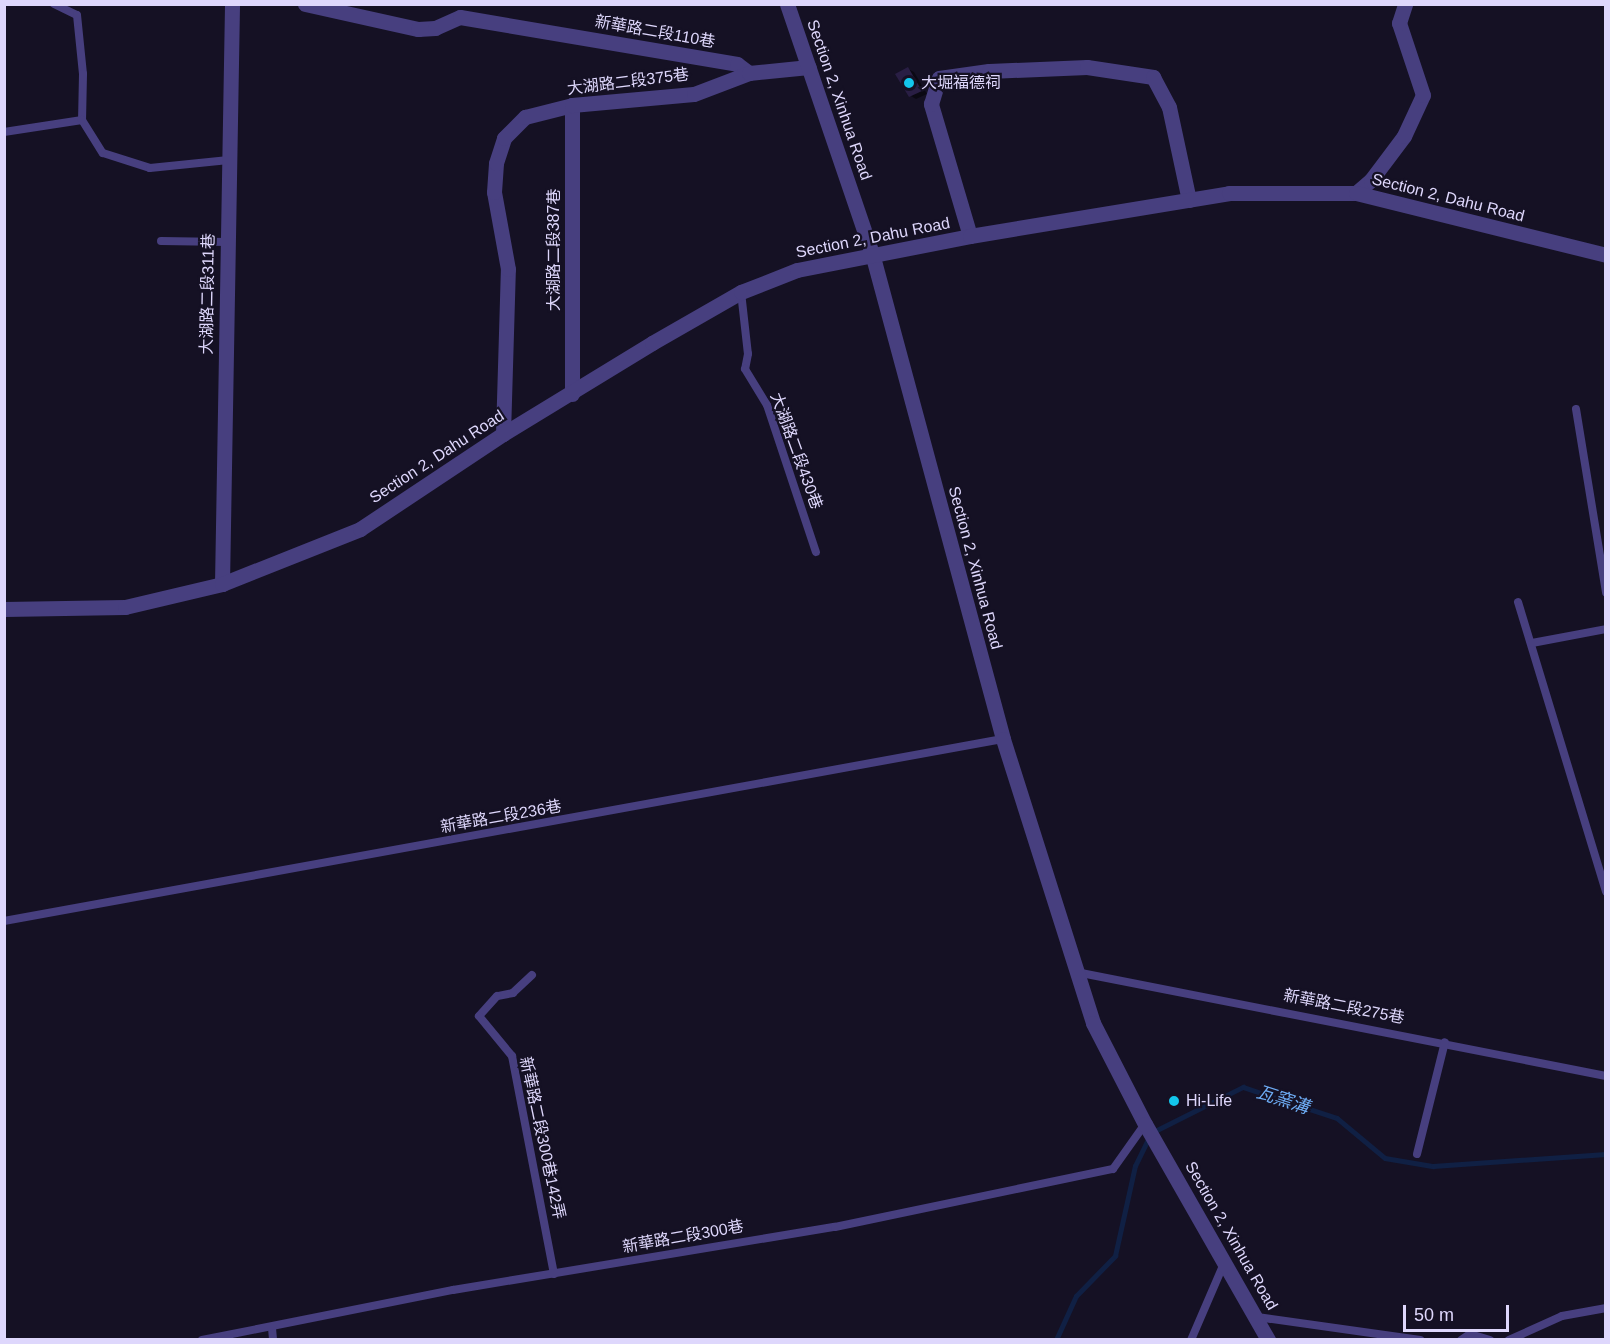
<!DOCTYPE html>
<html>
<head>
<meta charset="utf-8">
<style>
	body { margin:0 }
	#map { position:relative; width:1610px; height:1344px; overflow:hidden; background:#151124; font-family:Helvetica,"Noto Sans TC",sans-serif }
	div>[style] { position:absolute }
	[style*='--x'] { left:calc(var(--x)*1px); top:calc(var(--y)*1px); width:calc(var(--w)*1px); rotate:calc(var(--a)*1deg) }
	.shadow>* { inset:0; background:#0007 }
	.stream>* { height:4.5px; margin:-2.25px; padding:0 2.25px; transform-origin:2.25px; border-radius:2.25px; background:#102044 }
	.building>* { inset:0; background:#291e44 }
	.service>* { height:8px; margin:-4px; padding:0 4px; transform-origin:4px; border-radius:4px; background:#473f7f }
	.minor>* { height:15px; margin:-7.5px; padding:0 7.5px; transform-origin:7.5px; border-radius:7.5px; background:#473f7f }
	.tertiary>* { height:15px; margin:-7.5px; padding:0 7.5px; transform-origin:7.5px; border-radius:7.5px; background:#473f7f }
	.dots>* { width:16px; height:16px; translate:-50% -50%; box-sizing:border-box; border:3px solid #151124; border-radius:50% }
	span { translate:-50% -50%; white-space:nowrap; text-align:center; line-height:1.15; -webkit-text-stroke:4.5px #151124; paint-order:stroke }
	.street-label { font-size:16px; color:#ded7fc }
	.poi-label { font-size:16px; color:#ded7fc }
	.left { translate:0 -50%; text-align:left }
	.water-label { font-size:18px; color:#6dabf3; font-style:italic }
	.frame { position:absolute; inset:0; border:6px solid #ded7fc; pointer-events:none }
	.scale { position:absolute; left:1403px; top:1305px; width:106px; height:27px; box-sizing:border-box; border:3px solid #ded7fc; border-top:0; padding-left:8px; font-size:18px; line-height:21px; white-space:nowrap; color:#ded7fc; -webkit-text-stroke:4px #151124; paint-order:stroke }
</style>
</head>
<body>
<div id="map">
	<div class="shadow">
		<i style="clip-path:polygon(908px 69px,914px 72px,927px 94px,916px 99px,911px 96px)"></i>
	</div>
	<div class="stream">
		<i style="--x:1056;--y:1340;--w:48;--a:-65.6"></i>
		<i style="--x:1076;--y:1296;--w:56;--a:-45.7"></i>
		<i style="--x:1115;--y:1256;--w:92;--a:-77.5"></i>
		<i style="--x:1135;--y:1166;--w:37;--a:-64"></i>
		<i style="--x:1151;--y:1133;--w:103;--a:-26.6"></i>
		<i style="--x:1243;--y:1087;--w:99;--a:18.3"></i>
		<i style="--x:1337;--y:1118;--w:62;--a:39.8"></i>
		<i style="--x:1385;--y:1158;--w:49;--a:9.5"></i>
		<i style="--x:1433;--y:1166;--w:173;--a:-4"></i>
	</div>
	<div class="building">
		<i style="clip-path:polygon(908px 67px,922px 91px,909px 97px,895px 74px)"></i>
	</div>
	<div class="service">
		<i style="--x:54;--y:4;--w:25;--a:26"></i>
		<i style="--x:77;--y:15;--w:59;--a:84.2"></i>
		<i style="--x:83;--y:74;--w:46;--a:91.2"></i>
		<i style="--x:4;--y:132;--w:79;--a:-8.7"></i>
		<i style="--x:82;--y:120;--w:39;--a:58"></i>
		<i style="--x:103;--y:153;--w:49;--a:17.7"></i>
		<i style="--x:150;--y:168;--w:79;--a:-5.8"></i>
		<i style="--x:161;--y:241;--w:66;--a:0.9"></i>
		<i style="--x:741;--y:292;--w:62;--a:83.6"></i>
		<i style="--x:748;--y:354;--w:15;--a:101"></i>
		<i style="--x:745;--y:369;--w:42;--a:58.6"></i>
		<i style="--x:767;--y:405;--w:155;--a:71.6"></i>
		<i style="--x:1576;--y:409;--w:186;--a:80.7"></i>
		<i style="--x:1518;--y:602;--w:303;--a:73.1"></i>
		<i style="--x:1532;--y:643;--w:75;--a:-10.7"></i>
		<i style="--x:4;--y:921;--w:1015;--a:-10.33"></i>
		<i style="--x:1076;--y:972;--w:540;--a:11.1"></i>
		<i style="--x:532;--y:975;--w:26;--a:137"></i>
		<i style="--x:513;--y:993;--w:16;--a:169"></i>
		<i style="--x:497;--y:996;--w:27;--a:132"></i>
		<i style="--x:479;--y:1016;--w:52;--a:50.5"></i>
		<i style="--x:512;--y:1056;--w:222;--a:79.1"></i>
		<i style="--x:1417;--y:1154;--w:115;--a:-76"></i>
		<i style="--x:1257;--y:1317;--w:165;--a:8"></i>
		<i style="--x:272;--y:1328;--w:12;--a:85"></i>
		<i style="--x:202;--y:1340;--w:256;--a:-11.3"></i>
		<i style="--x:453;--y:1290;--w:387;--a:-9.4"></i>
		<i style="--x:835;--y:1227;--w:284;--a:-11.8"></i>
		<i style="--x:1113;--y:1169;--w:55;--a:-54.6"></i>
		<i style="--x:1191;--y:1340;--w:86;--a:-66.7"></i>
		<i style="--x:1461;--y:1340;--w:11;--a:-34"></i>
		<i style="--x:1470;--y:1334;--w:21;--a:17"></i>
		<i style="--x:1509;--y:1340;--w:58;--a:-24.4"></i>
		<i style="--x:1562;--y:1316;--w:45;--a:-10.3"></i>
	</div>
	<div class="minor">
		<i style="--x:305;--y:4;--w:116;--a:12.5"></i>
		<i style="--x:418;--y:29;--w:17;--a:-3"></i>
		<i style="--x:435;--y:28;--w:27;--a:-24"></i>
		<i style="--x:460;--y:17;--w:281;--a:9.6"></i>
		<i style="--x:737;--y:64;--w:15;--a:37"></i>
		<i style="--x:1356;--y:193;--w:20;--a:-41"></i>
		<i style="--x:1371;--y:180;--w:55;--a:-53.1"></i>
		<i style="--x:1404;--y:136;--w:45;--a:-65.1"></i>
		<i style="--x:1423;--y:95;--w:76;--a:-108.4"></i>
		<i style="--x:1399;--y:23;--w:20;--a:-72"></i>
		<i style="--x:970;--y:236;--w:138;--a:-106.5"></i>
		<i style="--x:931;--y:104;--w:27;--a:-73"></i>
		<i style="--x:939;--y:78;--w:50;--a:-8"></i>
		<i style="--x:989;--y:71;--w:98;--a:-2.3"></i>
		<i style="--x:1087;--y:67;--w:67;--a:8.6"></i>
		<i style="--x:1153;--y:77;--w:34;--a:62"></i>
		<i style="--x:1169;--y:107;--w:95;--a:77.9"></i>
		<i style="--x:572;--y:394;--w:289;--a:-90"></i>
		<i style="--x:503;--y:434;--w:165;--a:-88.3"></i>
		<i style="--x:508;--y:269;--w:78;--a:-100.3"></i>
		<i style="--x:494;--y:192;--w:29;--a:-86"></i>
		<i style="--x:496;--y:163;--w:26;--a:-72"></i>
		<i style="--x:504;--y:138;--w:30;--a:-45"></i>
		<i style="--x:525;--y:117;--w:49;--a:-14.3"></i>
		<i style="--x:572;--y:105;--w:122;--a:-5.2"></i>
		<i style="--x:694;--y:94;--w:59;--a:-20.9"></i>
		<i style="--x:749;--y:73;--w:60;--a:-5.7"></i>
		<i style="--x:222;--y:584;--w:580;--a:-89.01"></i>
	</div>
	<div class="tertiary">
		<i style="--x:787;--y:4;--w:267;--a:71.2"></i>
		<i style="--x:873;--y:257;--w:499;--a:74.9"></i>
		<i style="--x:1003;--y:739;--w:298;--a:72.4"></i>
		<i style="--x:1093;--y:1023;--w:114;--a:62.8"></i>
		<i style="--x:1145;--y:1124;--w:249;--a:60.3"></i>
		<i style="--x:4;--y:609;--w:121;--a:-0.9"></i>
		<i style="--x:125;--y:607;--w:100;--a:-13.3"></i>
		<i style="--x:222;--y:584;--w:149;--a:-21.7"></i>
		<i style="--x:360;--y:529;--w:172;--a:-33.6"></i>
		<i style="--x:503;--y:434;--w:175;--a:-31.4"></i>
		<i style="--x:652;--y:343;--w:103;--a:-29.8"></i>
		<i style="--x:741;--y:292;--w:60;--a:-21.4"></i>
		<i style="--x:797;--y:270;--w:176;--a:-11.1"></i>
		<i style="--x:970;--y:236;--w:263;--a:-9.4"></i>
		<i style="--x:1229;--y:193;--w:127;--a:0"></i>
		<i style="--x:1356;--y:193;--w:258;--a:13.9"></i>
	</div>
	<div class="dots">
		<i style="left:909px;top:83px;background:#13c6ec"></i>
		<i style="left:1174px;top:1101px;background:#13c6ec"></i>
	</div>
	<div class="street-label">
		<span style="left:655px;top:32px;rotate:10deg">新華路二段110巷</span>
		<span style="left:628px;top:82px;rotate:-7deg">大湖路二段375巷</span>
		<span style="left:839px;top:100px;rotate:71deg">Section 2, Xinhua Road</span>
		<span style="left:1448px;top:198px;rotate:14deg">Section 2, Dahu Road</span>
		<span style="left:873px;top:238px;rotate:-11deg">Section 2, Dahu Road</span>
		<span style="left:554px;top:250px;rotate:-90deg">大湖路二段387巷</span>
		<span style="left:208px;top:294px;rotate:-89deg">大湖路二段311巷</span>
		<span style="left:796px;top:451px;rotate:70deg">大湖路二段430巷</span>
		<span style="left:437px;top:457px;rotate:-33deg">Section 2, Dahu Road</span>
		<span style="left:975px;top:568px;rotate:75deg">Section 2, Xinhua Road</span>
		<span style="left:501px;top:817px;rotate:-10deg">新華路二段236巷</span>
		<span style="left:1344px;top:1007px;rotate:11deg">新華路二段275巷</span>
		<span style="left:542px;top:1138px;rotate:78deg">新華路二段300巷142弄</span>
		<span style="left:1231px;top:1236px;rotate:60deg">Section 2, Xinhua Road</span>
		<span style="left:683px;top:1237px;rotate:-10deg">新華路二段300巷</span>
	</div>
	<div class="poi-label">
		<span class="left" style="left:921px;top:83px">大堀福德祠</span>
		<span class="left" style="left:1186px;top:1101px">Hi-Life</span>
	</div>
	<div class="water-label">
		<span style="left:1283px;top:1100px;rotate:18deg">瓦窯溝</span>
	</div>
	<div class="frame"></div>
	<div class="scale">50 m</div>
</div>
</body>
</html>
